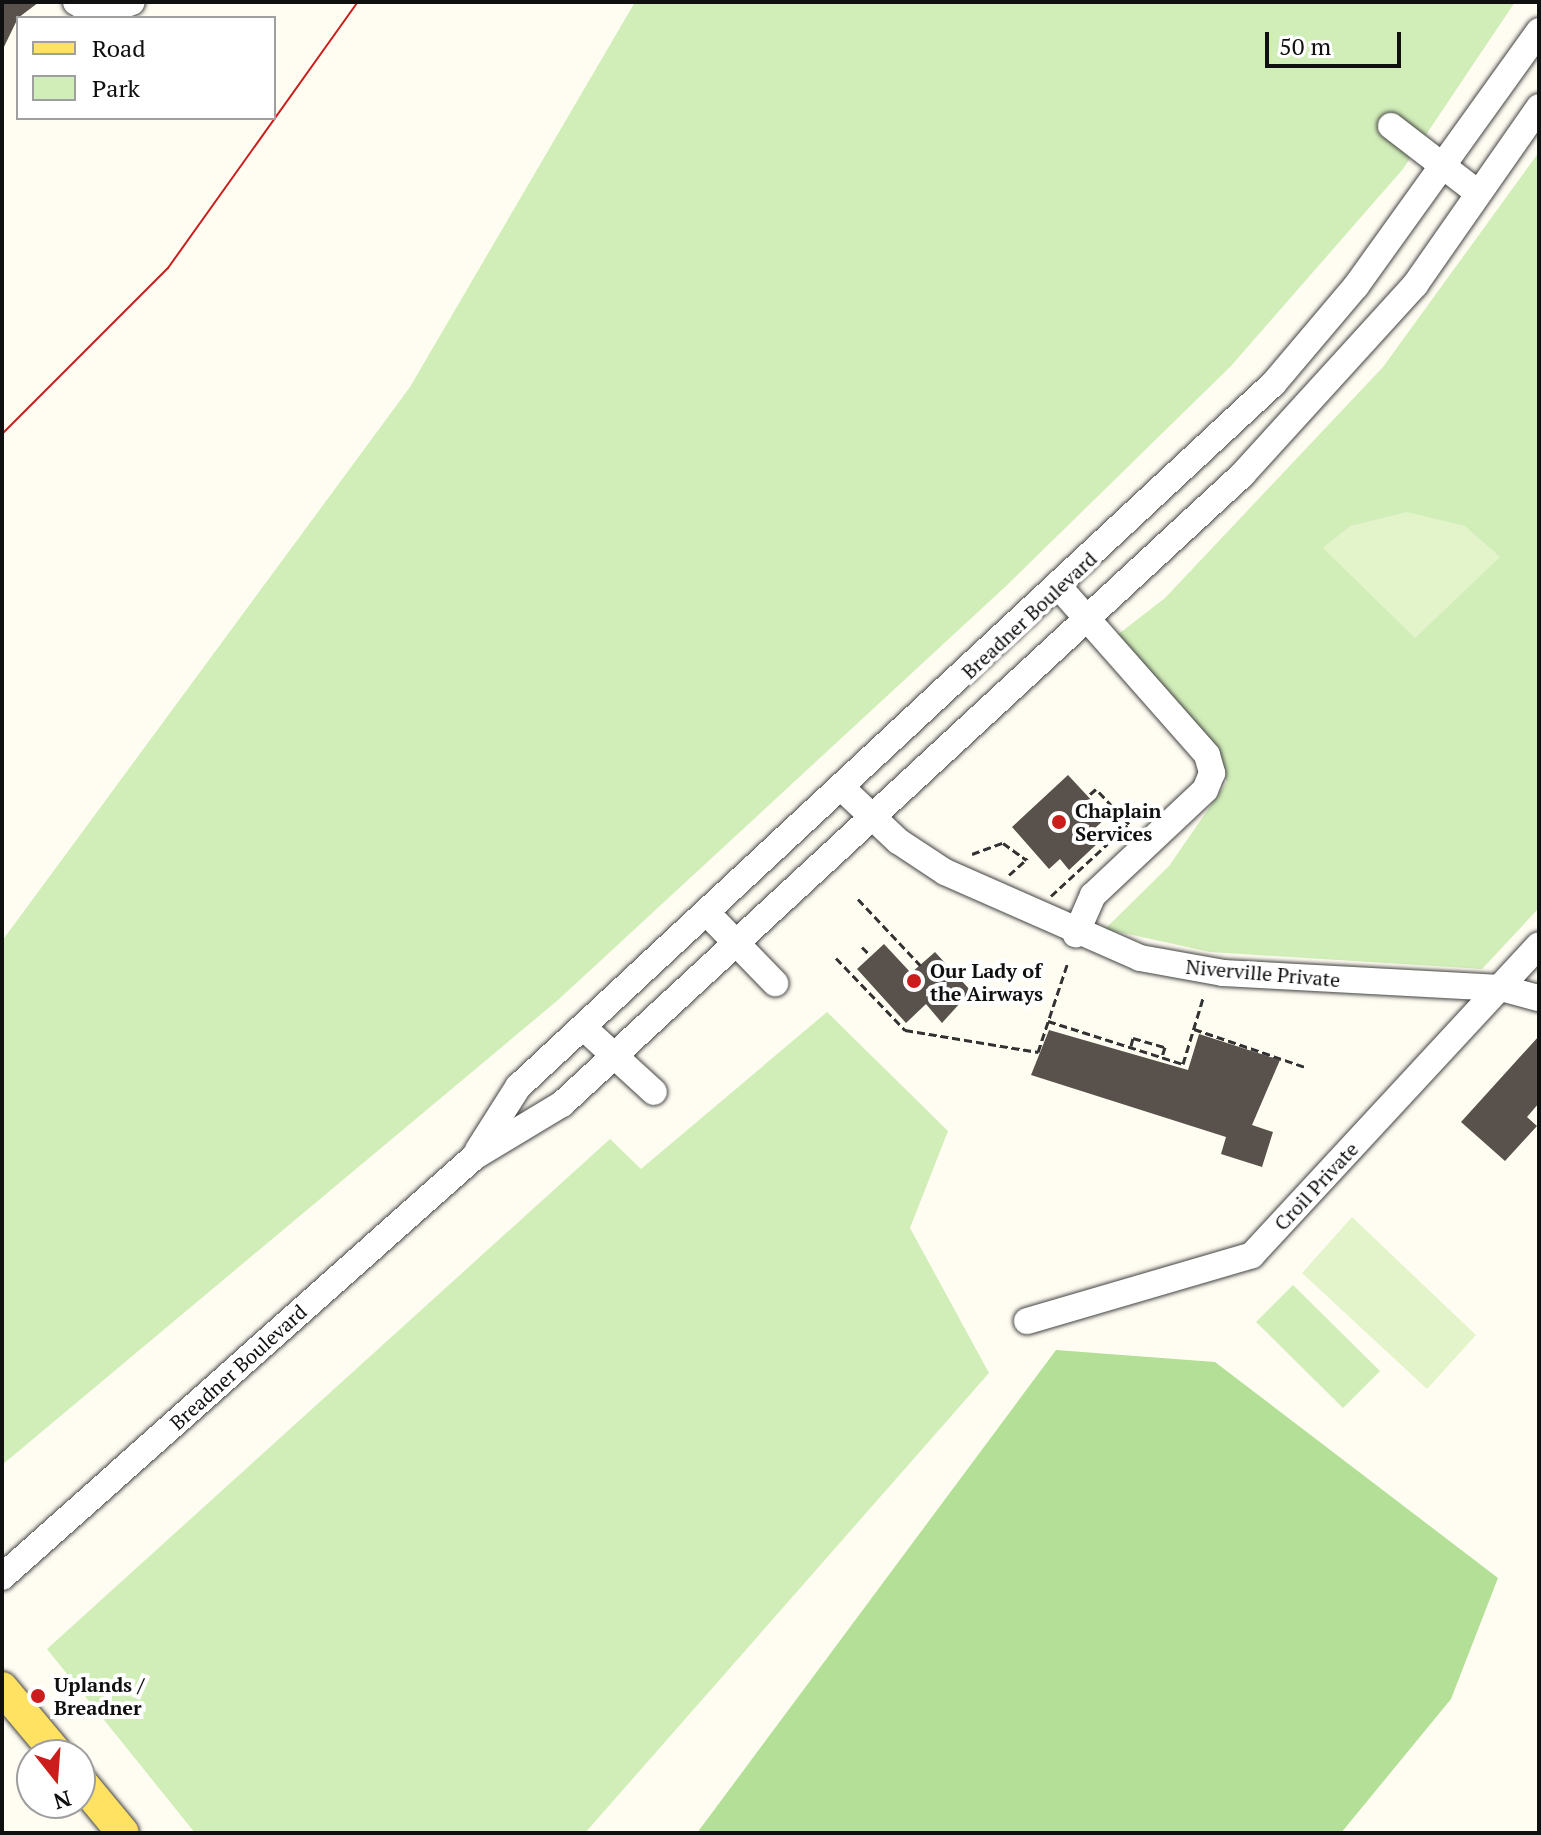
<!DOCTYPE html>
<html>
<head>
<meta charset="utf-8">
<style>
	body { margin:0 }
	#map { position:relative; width:1541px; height:1835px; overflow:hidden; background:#fffdf2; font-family:"PT Serif",serif }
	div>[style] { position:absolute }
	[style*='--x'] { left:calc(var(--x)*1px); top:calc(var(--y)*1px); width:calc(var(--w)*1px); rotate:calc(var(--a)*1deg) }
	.green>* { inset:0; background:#d1edb8 }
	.forest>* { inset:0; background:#b3df96 }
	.pitch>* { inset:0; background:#e3f4cb }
	.building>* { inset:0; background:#59514b }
	.path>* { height:3px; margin-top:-1.5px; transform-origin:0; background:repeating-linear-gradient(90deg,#323232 0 8px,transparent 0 12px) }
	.roads { filter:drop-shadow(0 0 2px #434343) drop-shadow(0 0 2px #434343) }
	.minor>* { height:26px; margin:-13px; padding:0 13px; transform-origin:13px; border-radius:13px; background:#fff }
	.major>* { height:32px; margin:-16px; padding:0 16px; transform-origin:16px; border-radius:16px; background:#ffe262 }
	.tram>* { height:2px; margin:-1px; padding:0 1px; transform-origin:1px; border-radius:1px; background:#cb1e1c }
	.dots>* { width:22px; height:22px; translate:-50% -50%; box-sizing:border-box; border:4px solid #fff; border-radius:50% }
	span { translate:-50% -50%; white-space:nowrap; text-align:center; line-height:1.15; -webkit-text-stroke:8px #fff; paint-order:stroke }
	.street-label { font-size:20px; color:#101010 }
	.poi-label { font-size:20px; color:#101010; font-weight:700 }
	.left { translate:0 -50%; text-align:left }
	.frame { position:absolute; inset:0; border:4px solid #101010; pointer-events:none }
	.legend { position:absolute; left:16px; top:16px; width:260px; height:104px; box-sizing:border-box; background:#fff; border:2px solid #9f9f9f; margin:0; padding:10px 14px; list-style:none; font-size:24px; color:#101010 }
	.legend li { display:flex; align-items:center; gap:16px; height:40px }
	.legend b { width:40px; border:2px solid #9f9f9f }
	.north { position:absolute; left:16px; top:1739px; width:80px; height:80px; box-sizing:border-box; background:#fff; border:2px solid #9f9f9f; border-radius:50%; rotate:163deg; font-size:22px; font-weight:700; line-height:32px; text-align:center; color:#101010 }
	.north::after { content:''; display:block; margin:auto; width:28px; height:36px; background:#cb1e1c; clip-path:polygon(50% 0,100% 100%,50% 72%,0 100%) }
	.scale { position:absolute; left:1265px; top:32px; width:136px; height:36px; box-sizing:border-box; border:4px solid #101010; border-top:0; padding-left:10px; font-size:24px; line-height:28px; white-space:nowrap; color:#101010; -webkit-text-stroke:6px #fff; paint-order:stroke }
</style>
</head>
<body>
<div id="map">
	<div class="green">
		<i style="clip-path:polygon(635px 2px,1515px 2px,1403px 169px,1231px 366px,1005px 587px,558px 1000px,2px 1465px,2px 941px,410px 387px)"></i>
		<i style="clip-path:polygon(1539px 152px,1539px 908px,1482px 969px,1210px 952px,1105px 929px,1169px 866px,1227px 782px,1212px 742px,1116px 636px,1165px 598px,1383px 367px)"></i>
		<i style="clip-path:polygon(827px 1012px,948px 1131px,910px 1228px,989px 1373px,585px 1833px,195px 1833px,47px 1649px,610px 1139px,641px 1169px)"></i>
		<i style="clip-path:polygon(1293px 1285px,1380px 1371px,1343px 1408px,1256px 1322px)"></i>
	</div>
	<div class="forest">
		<i style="clip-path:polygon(1056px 1350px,1215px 1362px,1498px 1578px,1451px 1699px,1341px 1833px,697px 1833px)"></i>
	</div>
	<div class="pitch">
		<i style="clip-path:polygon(1407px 512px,1465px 526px,1500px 557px,1415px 638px,1323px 548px,1350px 526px)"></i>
		<i style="clip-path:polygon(1352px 1217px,1476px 1335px,1427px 1389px,1302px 1273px)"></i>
	</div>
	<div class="building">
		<i style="clip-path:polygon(2px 2px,39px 2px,18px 18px,2px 51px)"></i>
		<i style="clip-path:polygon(1068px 775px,1107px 817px,1094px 829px,1098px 843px,1069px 870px,1060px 859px,1049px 869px,1012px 827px)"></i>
		<i style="clip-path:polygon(884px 944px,911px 973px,935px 952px,971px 991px,942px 1023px,926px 1004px,906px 1023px,857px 969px)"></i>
		<i style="clip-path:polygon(1049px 1030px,1188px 1070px,1199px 1034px,1280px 1060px,1252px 1125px,1273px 1132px,1262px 1167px,1221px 1154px,1226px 1137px,1031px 1075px)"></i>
		<i style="clip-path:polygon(1539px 1036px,1539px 1103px,1527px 1117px,1537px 1126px,1505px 1161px,1461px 1122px)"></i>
	</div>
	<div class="path">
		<i style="--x:972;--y:854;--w:33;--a:-20"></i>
		<i style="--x:1003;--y:843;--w:29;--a:36"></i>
		<i style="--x:1009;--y:875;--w:25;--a:-42"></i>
		<i style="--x:1051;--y:896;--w:106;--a:-42.7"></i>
		<i style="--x:1129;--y:824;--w:48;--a:-133.3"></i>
		<i style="--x:1096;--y:789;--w:9;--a:139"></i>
		<i style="--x:858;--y:899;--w:91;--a:46.8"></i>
		<i style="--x:862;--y:947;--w:10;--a:45"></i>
		<i style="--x:836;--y:958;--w:100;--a:46.2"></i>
		<i style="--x:905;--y:1030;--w:135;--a:9.4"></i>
		<i style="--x:1038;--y:1052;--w:95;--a:-71.6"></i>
		<i style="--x:1048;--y:1021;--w:142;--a:17.7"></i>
		<i style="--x:1183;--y:1064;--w:69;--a:-73.1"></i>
		<i style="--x:1194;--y:1029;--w:117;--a:18.9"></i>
		<i style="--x:1131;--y:1046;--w:8;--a:-76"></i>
		<i style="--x:1133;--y:1038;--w:33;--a:16"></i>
		<i style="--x:1165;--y:1047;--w:10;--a:107"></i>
	</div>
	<div class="roads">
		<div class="minor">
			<i style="--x:76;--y:2;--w:26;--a:31"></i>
			<i style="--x:98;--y:15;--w:36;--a:-21"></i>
			<i style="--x:1391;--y:126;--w:110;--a:37.6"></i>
			<i style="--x:1060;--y:588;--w:222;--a:48.6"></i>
			<i style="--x:1207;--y:755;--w:19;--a:74"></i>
			<i style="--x:1212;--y:773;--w:18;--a:112"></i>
			<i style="--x:1205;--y:790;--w:154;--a:136.8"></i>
			<i style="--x:1093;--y:895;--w:43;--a:113.6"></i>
			<i style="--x:843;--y:789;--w:76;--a:43.4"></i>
			<i style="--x:898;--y:841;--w:56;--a:33.4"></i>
			<i style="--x:945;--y:872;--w:213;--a:23.8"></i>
			<i style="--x:1140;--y:958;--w:84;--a:10.2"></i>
			<i style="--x:1223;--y:973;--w:278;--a:3.1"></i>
			<i style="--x:1501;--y:988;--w:39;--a:15"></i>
			<i style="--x:707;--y:913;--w:98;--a:45.8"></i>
			<i style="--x:583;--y:1027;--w:96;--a:42.5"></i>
			<i style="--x:478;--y:1150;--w:75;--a:-57.6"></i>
			<i style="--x:518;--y:1087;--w:1033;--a:-42.96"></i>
			<i style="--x:1274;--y:383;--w:127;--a:-49.8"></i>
			<i style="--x:1356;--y:286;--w:314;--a:-54.3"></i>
			<i style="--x:1027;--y:1321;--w:234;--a:-16.3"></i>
			<i style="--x:1252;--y:1255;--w:422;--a:-47.2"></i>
			<i style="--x:2;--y:1577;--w:632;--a:-41.66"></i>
			<i style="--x:474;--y:1157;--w:103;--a:-31.1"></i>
			<i style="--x:562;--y:1104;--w:928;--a:-42.77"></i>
			<i style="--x:1243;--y:474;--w:256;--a:-47.7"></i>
			<i style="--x:1415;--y:285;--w:217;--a:-55.1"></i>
		</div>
		<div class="major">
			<i style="--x:2;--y:1688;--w:87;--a:50.1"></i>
			<i style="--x:80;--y:1781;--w:67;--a:50.4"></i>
		</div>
	</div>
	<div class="tram">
		<i style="--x:2;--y:434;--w:235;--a:-45"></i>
		<i style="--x:168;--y:268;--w:327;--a:-54.5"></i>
	</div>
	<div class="dots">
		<i style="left:1059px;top:822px;background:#cb1e1c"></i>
		<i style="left:914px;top:981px;background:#cb1e1c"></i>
		<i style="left:38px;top:1696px;background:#cb1e1c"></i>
	</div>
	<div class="street-label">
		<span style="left:1029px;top:615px;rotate:-43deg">Breadner Boulevard</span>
		<span style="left:1263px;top:973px;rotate:5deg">Niverville Private</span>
		<span style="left:1316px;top:1186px;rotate:-47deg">Croil Private</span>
		<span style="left:238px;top:1367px;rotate:-42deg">Breadner Boulevard</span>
	</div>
	<div class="poi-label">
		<span class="left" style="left:1075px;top:822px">Chaplain<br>Services</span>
		<span class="left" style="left:930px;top:982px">Our Lady of<br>the Airways</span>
		<span class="left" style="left:54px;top:1696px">Uplands /<br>Breadner</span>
	</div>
	<div class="frame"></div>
	<ul class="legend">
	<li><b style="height:10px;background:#ffe262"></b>Road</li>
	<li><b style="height:22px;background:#d1edb8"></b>Park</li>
	</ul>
	<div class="north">N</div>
	<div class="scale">50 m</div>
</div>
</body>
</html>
